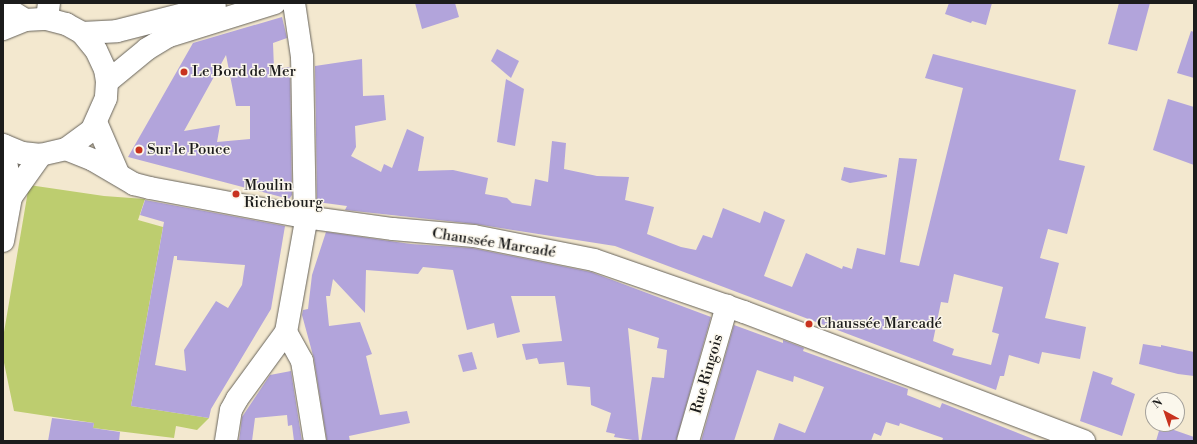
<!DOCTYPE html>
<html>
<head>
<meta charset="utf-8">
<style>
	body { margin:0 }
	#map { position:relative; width:1197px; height:444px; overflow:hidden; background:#f3e8cf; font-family:"Libre Bodoni",serif }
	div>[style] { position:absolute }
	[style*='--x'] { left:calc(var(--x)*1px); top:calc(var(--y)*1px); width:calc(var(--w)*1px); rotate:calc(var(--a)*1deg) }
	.green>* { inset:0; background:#bdcd6f }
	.building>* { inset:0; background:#b2a4db }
	.roads { filter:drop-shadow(0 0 1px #67635b) drop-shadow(0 0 1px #67635b) }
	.minor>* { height:22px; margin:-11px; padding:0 11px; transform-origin:11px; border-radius:11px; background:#fff }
	.major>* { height:22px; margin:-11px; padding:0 11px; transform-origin:11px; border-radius:11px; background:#fff }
	.dots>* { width:11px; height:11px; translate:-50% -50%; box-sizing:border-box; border:2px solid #fbf7ec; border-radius:50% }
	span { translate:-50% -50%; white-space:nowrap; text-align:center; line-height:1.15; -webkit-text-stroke:3px #fbf7ec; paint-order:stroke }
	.poi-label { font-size:15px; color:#1c1c1c }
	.left { translate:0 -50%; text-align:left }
	.street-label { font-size:15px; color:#1c1c1c }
	.frame { position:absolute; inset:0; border:4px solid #1c1c1c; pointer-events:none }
	.north { position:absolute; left:1145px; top:392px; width:40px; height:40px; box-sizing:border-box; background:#fbf7ec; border:1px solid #a29f99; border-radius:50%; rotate:320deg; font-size:11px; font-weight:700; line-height:16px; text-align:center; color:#1c1c1c }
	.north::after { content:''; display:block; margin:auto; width:14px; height:18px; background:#c8321e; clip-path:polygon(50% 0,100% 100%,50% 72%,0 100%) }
</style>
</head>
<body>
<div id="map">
	<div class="green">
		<i style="clip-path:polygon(29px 185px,104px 196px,145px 199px,138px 220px,163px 227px,131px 406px,209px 418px,197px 430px,176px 426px,174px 438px,93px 428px,94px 423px,14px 411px,3px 358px,3px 338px)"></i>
	</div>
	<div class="building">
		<i style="clip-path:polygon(415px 3px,455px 3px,459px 17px,422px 29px)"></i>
		<i style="clip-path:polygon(949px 3px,992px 3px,986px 25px,972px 21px,971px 23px,945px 14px)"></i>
		<i style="clip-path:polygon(1119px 3px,1150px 3px,1137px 51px,1108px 44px)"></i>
		<i style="clip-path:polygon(evenodd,282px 17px,287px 38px,273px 43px,274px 69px,290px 67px,292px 195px,289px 199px,128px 157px,193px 43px,282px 17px,226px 55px,236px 106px,250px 106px,250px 139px,217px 142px,220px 125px,184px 131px,226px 55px)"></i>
		<i style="clip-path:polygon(1191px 31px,1194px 32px,1194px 78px,1177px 73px)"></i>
		<i style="clip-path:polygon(497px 49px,519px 61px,511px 78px,491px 61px)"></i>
		<i style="clip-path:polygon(evenodd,933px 54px,1076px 90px,1059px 160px,1085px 166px,1067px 234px,1048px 229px,1040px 258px,1059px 263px,1045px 318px,1086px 327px,1080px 359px,1042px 352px,1039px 364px,1009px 355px,1004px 376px,1000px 376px,996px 390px,615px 246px,475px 224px,345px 210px,347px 206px,317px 202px,315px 66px,362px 59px,363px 96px,384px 95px,386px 120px,355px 126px,356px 147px,351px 156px,381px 172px,384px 164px,392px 168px,407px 129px,424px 137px,418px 171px,453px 170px,488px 178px,485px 194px,507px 198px,512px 203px,531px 206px,535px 179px,548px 182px,552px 141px,566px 143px,564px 169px,597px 176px,629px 177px,625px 200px,654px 207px,647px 234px,681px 247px,696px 250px,703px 235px,712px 238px,723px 208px,760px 223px,764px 211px,785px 220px,764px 276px,792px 287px,806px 253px,842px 269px,843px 266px,852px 269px,857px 248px,885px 255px,899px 158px,917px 159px,900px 262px,919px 266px,963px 88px,925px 78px,933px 54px,954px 274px,1003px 287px,992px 332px,999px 334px,991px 365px,952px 355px,954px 349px,933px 341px,941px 302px,948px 303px,954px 274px)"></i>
		<i style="clip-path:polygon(506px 79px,524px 89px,515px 146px,497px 142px)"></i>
		<i style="clip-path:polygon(1168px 99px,1194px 107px,1194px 165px,1153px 150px)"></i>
		<i style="clip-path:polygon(844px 167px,887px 175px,887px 177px,850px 183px,841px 180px)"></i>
		<i style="clip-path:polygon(evenodd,145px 200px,285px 226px,271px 309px,211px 409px,209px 418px,131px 406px,164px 222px,140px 215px,145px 200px,174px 256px,177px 256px,177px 260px,245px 265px,242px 285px,228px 308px,216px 301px,184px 350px,186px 371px,155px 365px,174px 256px)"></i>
		<i style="clip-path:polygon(326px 232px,411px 244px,472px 248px,591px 272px,711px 317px,676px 441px,641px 441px,652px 377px,664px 378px,667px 350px,657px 348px,659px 338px,628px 328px,639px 441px,614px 437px,615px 434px,606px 432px,611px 413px,591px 405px,590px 387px,567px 385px,564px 362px,539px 364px,537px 358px,526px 360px,522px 344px,562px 341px,555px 296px,511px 296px,520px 332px,497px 338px,494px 323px,467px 330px,453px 270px,423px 267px,418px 274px,366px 270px,365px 313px,333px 279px,330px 296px,326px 296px,329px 326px,360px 322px,372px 354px,366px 356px,380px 415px,407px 411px,410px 423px,349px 436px,350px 441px,327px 441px,314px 359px,302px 315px,303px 310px,308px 309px,312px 275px)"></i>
		<i style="clip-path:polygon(734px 325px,783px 343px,783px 340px,804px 348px,803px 351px,908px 389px,907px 395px,940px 408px,942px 403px,1038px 441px,942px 441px,943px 438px,900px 423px,899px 426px,886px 422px,881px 436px,874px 433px,871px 441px,773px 441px,779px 423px,805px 433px,824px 387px,794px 376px,793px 382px,757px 370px,734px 441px,701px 441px)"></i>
		<i style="clip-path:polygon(1143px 344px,1161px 347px,1161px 345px,1194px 352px,1194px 376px,1178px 374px,1139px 364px)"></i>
		<i style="clip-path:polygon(472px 352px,477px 369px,463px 372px,458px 355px)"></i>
		<i style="clip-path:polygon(291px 371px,302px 441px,294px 441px,292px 425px,288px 426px,287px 415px,255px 418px,252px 441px,239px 441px,242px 417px,270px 375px)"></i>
		<i style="clip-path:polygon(1093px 371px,1113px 378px,1111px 384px,1135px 394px,1122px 436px,1080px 421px)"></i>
		<i style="clip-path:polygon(1177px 401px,1183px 403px,1177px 420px)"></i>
		<i style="clip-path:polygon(52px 418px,94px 423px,93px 428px,120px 432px,119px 441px,48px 441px)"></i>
		<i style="clip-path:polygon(1161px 424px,1176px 424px,1174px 430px,1194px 437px,1194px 441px,1156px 441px)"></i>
	</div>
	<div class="roads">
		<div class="minor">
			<i style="--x:47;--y:19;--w:16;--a:-83"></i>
			<i style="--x:96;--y:122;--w:56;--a:66.7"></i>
			<i style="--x:66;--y:149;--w:29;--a:22"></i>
			<i style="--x:93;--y:160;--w:48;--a:30.3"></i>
			<i style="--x:134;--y:184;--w:16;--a:14"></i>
			<i style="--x:150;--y:188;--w:158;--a:10.6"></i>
			<i style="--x:305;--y:217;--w:89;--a:7.8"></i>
			<i style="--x:393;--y:229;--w:81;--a:4.9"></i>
			<i style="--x:474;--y:236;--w:122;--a:11.3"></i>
			<i style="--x:594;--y:260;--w:159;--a:19.1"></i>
			<i style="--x:744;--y:312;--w:364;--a:20.8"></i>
			<i style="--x:11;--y:197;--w:52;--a:-54.5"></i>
			<i style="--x:3;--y:241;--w:45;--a:-79.7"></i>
			<i style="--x:11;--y:197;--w:52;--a:-97.7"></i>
			<i style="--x:286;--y:332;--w:33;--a:61"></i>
			<i style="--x:302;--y:361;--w:81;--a:80.8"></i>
			<i style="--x:226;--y:441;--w:31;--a:-81"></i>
			<i style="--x:231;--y:410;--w:13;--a:-61"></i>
			<i style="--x:237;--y:399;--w:83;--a:-53.8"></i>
			<i style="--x:286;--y:332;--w:108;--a:-79.8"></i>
			<i style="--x:305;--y:226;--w:169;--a:-91"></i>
			<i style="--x:302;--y:57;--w:55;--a:-98.4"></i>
			<i style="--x:688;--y:441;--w:141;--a:-73.9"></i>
		</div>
		<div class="major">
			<i style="--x:3;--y:6;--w:26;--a:32"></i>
			<i style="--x:3;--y:29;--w:24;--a:-22"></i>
			<i style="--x:25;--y:20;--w:22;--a:-3"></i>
			<i style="--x:47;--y:19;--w:20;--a:15"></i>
			<i style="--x:66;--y:24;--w:18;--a:29"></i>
			<i style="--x:82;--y:33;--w:22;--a:51"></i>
			<i style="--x:96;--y:50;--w:21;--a:65"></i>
			<i style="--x:105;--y:69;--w:13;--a:81"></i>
			<i style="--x:107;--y:82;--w:16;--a:94"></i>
			<i style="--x:106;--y:98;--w:35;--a:114"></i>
			<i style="--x:92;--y:130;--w:32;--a:144"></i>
			<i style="--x:66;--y:149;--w:26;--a:167"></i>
			<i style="--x:41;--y:155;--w:19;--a:-174"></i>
			<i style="--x:22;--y:153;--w:21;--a:-157"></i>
			<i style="--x:82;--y:33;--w:35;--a:-3"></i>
			<i style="--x:117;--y:31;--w:101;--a:-14.3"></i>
			<i style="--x:107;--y:82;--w:52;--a:-39.5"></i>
			<i style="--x:147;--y:49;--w:26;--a:-31"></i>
			<i style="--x:169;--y:36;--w:111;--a:-17.3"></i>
		</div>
	</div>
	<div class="dots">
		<i style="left:184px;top:72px;background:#c8321e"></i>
		<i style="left:139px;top:150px;background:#c8321e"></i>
		<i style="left:236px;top:194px;background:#c8321e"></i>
		<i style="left:809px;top:324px;background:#c8321e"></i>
	</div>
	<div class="poi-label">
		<span class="left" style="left:192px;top:72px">Le Bord de Mer</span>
		<span class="left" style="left:147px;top:150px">Sur le Pouce</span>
		<span class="left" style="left:244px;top:194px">Moulin<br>Richebourg</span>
		<span class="left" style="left:817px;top:324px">Chaussée Marcadé</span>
	</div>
	<div class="street-label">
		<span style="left:494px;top:243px;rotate:9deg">Chaussée Marcadé</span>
		<span style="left:707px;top:374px;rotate:-74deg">Rue Ringois</span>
	</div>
	<div class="frame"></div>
	<div class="north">N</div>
</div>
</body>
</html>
